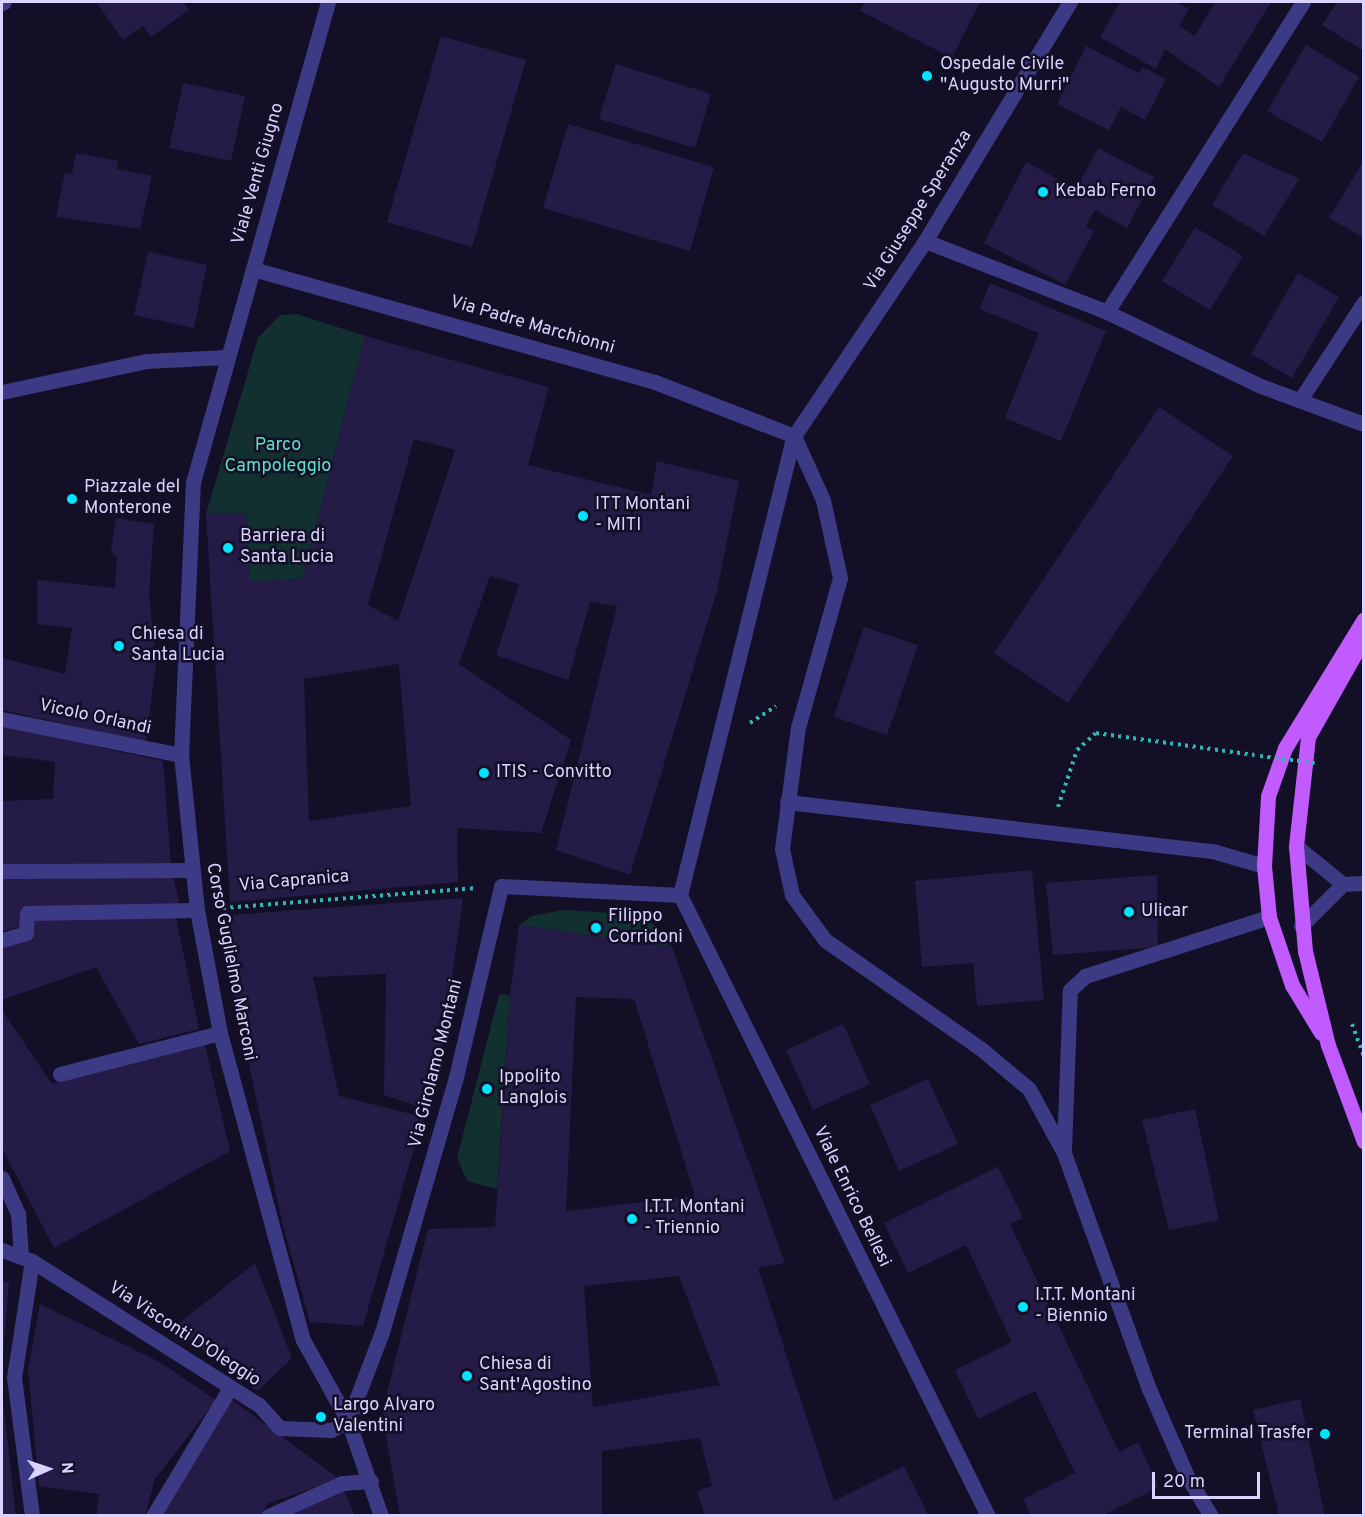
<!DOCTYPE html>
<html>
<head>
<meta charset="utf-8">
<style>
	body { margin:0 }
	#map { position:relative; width:1365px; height:1517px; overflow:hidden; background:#130f26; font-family:Overpass,sans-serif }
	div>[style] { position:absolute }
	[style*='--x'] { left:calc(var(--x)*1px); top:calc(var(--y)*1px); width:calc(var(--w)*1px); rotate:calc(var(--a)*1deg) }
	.green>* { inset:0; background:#12302f }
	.building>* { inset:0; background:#241b47 }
	.path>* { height:4px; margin-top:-2px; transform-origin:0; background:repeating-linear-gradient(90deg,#2fb8b0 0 3px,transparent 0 7.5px) }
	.minor>* { height:15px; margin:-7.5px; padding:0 7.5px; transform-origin:7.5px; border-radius:7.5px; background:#3d3a85 }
	.major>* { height:15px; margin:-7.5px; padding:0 7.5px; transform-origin:7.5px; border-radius:7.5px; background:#c25bff }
	.path-bridge>* { height:4px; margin-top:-2px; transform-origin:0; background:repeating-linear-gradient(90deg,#2fb8b0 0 3px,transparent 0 7.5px) }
	.dots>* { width:16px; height:16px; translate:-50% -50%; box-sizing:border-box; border:3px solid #130f26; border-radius:50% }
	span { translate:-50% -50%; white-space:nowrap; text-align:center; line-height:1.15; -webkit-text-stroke:5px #130f26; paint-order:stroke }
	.poi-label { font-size:18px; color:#d9d4ff }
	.left { translate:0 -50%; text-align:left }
	.right { translate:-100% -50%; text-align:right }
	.street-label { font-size:18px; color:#d9d4ff }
	.park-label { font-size:18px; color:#5fe0c0 }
	.frame { position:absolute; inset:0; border:3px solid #d9d4ff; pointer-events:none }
	.north { position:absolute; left:18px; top:1439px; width:60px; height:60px; -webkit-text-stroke:4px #130f26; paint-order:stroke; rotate:87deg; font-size:16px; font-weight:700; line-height:24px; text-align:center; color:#d9d4ff }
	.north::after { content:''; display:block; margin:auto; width:21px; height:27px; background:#d9d4ff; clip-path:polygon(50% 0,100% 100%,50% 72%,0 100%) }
	.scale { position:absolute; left:1152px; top:1472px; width:108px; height:27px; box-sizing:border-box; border:3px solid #d9d4ff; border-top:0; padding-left:8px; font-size:18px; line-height:21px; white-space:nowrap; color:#d9d4ff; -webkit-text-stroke:4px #130f26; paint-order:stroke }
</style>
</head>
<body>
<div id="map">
	<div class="green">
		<i style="clip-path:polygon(297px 314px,365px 336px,302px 579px,249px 582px,246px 513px,206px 514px,258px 338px,280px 315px)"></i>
		<i style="clip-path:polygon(563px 910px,632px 914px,650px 921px,672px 947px,519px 925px,532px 916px)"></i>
		<i style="clip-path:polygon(504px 994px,510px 996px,497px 1189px,467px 1181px,457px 1158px,499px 995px)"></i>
	</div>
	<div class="building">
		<i style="clip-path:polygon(96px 2px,183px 2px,189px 10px,151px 37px,143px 26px,123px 40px)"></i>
		<i style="clip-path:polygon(865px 2px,980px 2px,952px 58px,860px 11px)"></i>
		<i style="clip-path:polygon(1120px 2px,1176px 2px,1189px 9px,1179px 26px,1195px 36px,1215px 2px,1271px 2px,1219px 87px,1165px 49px,1156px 69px,1100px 37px)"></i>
		<i style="clip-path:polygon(1337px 2px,1364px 2px,1364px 51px,1322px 25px)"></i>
		<i style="clip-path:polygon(441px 36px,526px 60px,472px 247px,387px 222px)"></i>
		<i style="clip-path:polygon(1306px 45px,1359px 77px,1322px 142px,1267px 111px)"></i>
		<i style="clip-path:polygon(1086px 46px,1139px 73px,1143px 67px,1166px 79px,1145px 120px,1121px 107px,1109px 130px,1057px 104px)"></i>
		<i style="clip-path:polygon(616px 64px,711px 94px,695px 148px,599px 119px)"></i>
		<i style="clip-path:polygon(183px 83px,245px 96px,231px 161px,169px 148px)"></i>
		<i style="clip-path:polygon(568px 124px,714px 167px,690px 251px,543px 208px)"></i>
		<i style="clip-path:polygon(1098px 148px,1154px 177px,1127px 228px,1095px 210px,1086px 227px,1094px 231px,1065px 285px,984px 243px,1026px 162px,1076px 189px)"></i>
		<i style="clip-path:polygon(76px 153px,118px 161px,117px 169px,152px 176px,140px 229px,56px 217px,65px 172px,72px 174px)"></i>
		<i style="clip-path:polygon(1243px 153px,1299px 179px,1264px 236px,1212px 205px)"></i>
		<i style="clip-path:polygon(1364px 160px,1364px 238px,1329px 218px)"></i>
		<i style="clip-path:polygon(1195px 227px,1243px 256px,1210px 310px,1162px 281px)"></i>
		<i style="clip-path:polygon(148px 252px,207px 265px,194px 328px,134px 315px)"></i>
		<i style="clip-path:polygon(1298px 273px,1339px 297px,1292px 378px,1251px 354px)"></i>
		<i style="clip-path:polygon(990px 283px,1106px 331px,1061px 441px,1005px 418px,1039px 333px,980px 309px)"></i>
		<i style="clip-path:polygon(evenodd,365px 336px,549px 387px,528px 465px,651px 495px,657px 461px,739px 481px,717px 591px,630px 875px,556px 850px,617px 606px,590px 602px,568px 680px,496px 655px,519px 584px,490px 576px,459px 664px,571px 740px,541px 833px,457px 828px,458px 882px,230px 902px,206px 514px,246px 513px,249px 582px,302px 579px,365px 336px,414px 439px,455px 450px,398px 621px,368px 605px,414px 439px,365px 336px,399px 664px,411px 806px,309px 821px,304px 679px,399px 664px)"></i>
		<i style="clip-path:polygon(1159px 407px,1233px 456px,1068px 703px,994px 653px)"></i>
		<i style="clip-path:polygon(116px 518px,154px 524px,149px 595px,156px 663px,146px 742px,2px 710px,2px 658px,65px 674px,72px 628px,37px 624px,37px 580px,115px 588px,117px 557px,111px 551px)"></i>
		<i style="clip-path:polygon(864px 627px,918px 645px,887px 735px,834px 717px)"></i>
		<i style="clip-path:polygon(2px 726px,163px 761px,171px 863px,2px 864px,2px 801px,53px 799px,55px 762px,2px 755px)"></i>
		<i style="clip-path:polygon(1032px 870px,1044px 1000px,977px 1006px,973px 963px,922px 967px,915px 881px)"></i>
		<i style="clip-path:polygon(173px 875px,180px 907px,22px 908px,21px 927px,2px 931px,2px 878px)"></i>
		<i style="clip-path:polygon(1157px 875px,1158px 947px,1053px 955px,1046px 883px)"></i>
		<i style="clip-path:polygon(463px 898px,439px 1070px,427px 1109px,384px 1095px,386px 974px,313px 977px,339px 1096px,423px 1117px,363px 1326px,310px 1322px,282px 1222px,218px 916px)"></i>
		<i style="clip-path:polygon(176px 917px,199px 1029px,139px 1044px,96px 967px,2px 1000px,2px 946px,34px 936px,35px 919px)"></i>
		<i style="clip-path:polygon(evenodd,519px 925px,672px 947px,785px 1263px,758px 1268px,834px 1501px,904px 1466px,929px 1516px,705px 1516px,697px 1491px,712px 1486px,700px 1438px,602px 1451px,602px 1516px,400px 1516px,382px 1413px,428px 1229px,495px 1227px,510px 996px,519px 925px,576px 997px,634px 999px,695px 1196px,566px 1211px,576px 997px,519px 925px,679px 1276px,720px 1385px,593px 1407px,584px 1286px,679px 1276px)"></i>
		<i style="clip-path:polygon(2px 1010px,52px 1084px,205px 1045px,230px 1151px,54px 1248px,2px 1148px)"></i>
		<i style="clip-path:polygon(843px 1024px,870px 1084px,813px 1110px,786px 1050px)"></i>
		<i style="clip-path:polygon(928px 1079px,958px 1144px,899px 1171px,870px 1105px)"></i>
		<i style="clip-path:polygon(1195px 1109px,1219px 1220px,1169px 1230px,1142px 1120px)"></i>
		<i style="clip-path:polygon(998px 1167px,1023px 1218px,1010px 1224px,1119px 1452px,1138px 1442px,1159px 1487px,1101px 1516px,1031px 1516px,1023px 1499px,1075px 1473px,1035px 1391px,978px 1419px,955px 1370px,1012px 1342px,966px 1245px,908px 1273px,884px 1223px)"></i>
		<i style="clip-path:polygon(255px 1263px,292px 1358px,258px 1391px,173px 1328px)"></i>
		<i style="clip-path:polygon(2px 1281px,9px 1283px,3px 1354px,2px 1353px)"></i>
		<i style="clip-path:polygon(40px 1304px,158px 1361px,216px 1400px,155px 1479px,145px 1516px,96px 1516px,99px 1494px,39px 1486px,28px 1370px)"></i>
		<i style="clip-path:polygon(231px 1399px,339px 1479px,267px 1504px,262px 1516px,161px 1516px)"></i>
		<i style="clip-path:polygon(1300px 1399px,1325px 1516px,1279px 1516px,1253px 1410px)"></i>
		<i style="clip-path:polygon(2px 1400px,3px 1400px,16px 1516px,2px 1516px)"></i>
		<i style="clip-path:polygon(343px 1488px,355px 1516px,276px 1516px)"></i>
	</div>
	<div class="path">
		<i style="--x:750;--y:723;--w:31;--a:-33"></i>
		<i style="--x:1058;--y:807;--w:60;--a:-71.6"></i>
		<i style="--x:1077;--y:750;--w:25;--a:-42"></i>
		<i style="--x:1096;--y:733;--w:160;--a:7.9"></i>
		<i style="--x:223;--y:908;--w:254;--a:-4.5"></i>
		<i style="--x:1352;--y:1024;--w:35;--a:70"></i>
	</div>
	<div class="minor">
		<i style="--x:328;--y:2;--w:498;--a:105.7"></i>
		<i style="--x:193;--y:481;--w:274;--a:92.5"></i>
		<i style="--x:181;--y:755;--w:156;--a:84.1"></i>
		<i style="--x:197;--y:910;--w:125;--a:79.4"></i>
		<i style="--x:220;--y:1033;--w:318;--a:74.9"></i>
		<i style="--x:303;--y:1340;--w:93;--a:60.9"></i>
		<i style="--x:348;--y:1421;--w:101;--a:70.8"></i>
		<i style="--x:2;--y:3;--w:2;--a:-27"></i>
		<i style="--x:925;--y:241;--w:195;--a:21.3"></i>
		<i style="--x:1107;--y:312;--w:171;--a:25.7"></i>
		<i style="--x:1261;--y:386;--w:110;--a:20.3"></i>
		<i style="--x:253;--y:269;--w:418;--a:15.7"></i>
		<i style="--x:655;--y:382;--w:149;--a:21.2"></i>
		<i style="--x:1107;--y:312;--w:367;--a:-57.7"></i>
		<i style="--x:2;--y:392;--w:147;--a:-12.1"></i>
		<i style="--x:146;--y:361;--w:80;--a:-2.9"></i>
		<i style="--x:1302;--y:397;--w:113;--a:-56.9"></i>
		<i style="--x:794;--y:436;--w:70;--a:65.6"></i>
		<i style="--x:823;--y:500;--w:80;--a:77.7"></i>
		<i style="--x:840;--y:578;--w:155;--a:105.7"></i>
		<i style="--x:798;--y:727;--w:123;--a:97.5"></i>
		<i style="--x:782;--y:849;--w:47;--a:77.7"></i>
		<i style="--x:792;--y:895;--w:56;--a:53.7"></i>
		<i style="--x:825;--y:940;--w:189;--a:34.9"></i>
		<i style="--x:980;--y:1048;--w:64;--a:39.9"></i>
		<i style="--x:1029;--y:1089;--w:73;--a:61.3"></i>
		<i style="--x:1064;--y:1153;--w:251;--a:70.2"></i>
		<i style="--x:1149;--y:1389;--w:95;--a:66.4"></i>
		<i style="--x:1187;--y:1476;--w:47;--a:59"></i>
		<i style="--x:2;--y:719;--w:183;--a:11.4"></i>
		<i style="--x:787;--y:802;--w:432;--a:6.6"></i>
		<i style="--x:1216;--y:852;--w:50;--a:16.3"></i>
		<i style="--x:1296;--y:846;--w:60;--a:39"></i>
		<i style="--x:2;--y:871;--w:189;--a:-0.3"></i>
		<i style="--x:680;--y:895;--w:473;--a:-76.1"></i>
		<i style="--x:794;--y:436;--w:235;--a:-56.1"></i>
		<i style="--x:925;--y:241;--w:280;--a:-58.8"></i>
		<i style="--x:680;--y:895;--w:693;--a:63.62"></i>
		<i style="--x:1301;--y:926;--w:59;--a:-45"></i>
		<i style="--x:1343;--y:884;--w:21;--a:-3"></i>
		<i style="--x:2;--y:940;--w:25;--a:-16"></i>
		<i style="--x:26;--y:933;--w:20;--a:-87"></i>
		<i style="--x:27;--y:913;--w:170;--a:-1"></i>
		<i style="--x:60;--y:1074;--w:165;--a:-14.4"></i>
		<i style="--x:1064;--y:1150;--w:160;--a:-87.9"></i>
		<i style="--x:1070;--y:990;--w:21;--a:-43"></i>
		<i style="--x:1085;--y:976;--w:193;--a:-17.8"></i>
		<i style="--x:2;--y:1178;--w:39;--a:66"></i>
		<i style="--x:18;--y:1214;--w:41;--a:85.8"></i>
		<i style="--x:2;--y:1250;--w:32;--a:20"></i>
		<i style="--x:32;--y:1261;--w:269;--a:32.4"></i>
		<i style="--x:259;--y:1405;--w:31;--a:48"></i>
		<i style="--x:280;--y:1428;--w:51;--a:2.2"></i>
		<i style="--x:331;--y:1430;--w:19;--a:-28"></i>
		<i style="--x:348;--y:1421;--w:95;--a:-69.1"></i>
		<i style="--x:382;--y:1332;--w:266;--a:-73.8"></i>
		<i style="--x:456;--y:1077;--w:196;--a:-76.7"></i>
		<i style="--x:501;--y:886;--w:179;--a:2.9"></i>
		<i style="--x:32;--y:1516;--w:139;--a:-97.4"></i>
		<i style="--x:14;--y:1378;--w:118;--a:-81.3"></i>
		<i style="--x:153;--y:1516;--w:149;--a:-59"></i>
		<i style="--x:268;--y:1516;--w:81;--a:-24"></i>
		<i style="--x:342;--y:1483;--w:29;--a:-4"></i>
	</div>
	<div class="major">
		<i style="--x:1364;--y:638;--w:114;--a:119.5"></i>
		<i style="--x:1308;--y:737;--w:110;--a:96.3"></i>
		<i style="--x:1296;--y:846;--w:105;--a:85.1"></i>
		<i style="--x:1305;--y:951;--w:97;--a:76.3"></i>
		<i style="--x:1328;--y:1045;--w:103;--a:69.6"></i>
		<i style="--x:1321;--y:1033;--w:56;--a:-121.1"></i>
		<i style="--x:1292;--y:985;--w:72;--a:-108.7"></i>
		<i style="--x:1269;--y:917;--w:51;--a:-95.6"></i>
		<i style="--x:1264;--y:866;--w:70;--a:-86.7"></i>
		<i style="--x:1268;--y:796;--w:51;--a:-70.5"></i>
		<i style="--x:1285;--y:748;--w:151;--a:-58.5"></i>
	</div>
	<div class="path-bridge">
		<i style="--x:1260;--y:756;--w:55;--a:7.3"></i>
	</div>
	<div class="dots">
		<i style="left:927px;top:76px;background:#00e5ff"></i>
		<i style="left:1043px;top:192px;background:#00e5ff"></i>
		<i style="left:72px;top:499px;background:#00e5ff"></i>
		<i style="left:583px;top:516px;background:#00e5ff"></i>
		<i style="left:228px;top:548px;background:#00e5ff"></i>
		<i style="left:119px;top:646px;background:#00e5ff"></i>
		<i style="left:484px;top:773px;background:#00e5ff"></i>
		<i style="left:1129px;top:912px;background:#00e5ff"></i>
		<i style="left:596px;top:928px;background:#00e5ff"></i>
		<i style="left:487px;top:1089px;background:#00e5ff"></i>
		<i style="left:632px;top:1219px;background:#00e5ff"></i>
		<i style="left:1023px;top:1307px;background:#00e5ff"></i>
		<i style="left:467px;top:1376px;background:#00e5ff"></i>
		<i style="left:321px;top:1417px;background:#00e5ff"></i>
		<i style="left:1325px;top:1434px;background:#00e5ff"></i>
	</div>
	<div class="poi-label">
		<span class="left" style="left:940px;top:76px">Ospedale Civile<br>"Augusto Murri"</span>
		<span class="left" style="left:1055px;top:192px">Kebab Ferno</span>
		<span class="left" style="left:84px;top:499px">Piazzale del<br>Monterone</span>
		<span class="left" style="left:595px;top:516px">ITT Montani<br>- MITI</span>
		<span class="left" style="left:240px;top:548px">Barriera di<br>Santa Lucia</span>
		<span class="left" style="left:131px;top:646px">Chiesa di<br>Santa Lucia</span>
		<span class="left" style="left:496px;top:773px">ITIS - Convitto</span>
		<span class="left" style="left:1141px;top:912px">Ulicar</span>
		<span class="left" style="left:608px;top:928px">Filippo<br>Corridoni</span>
		<span class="left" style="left:499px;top:1089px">Ippolito<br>Langlois</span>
		<span class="left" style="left:644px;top:1219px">I.T.T. Montani<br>- Triennio</span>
		<span class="left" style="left:1035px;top:1307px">I.T.T. Montani<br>- Biennio</span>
		<span class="left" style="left:479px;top:1376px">Chiesa di<br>Sant'Agostino</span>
		<span class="left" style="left:333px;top:1417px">Largo Alvaro<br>Valentini</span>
		<span class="right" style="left:1313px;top:1434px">Terminal Trasfer</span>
	</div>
	<div class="street-label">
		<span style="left:259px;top:174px;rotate:-74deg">Viale Venti Giugno</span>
		<span style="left:919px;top:211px;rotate:-58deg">Via Giuseppe Speranza</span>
		<span style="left:532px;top:326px;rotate:16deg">Via Padre Marchionni</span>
		<span style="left:95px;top:718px;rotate:12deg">Vicolo Orlandi</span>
		<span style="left:294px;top:882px;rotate:-5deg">Via Capranica</span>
		<span style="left:230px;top:962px;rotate:79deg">Corso Guglielmo Marconi</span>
		<span style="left:437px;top:1064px;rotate:-76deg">Via Girolamo Montani</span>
		<span style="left:851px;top:1197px;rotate:64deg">Viale Enrico Bellesi</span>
		<span style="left:184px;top:1335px;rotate:33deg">Via Visconti D'Oleggio</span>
	</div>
	<div class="park-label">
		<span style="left:278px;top:457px">Parco<br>Campoleggio</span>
	</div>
	<div class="frame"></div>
	<div class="north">N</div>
	<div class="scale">20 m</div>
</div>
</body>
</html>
